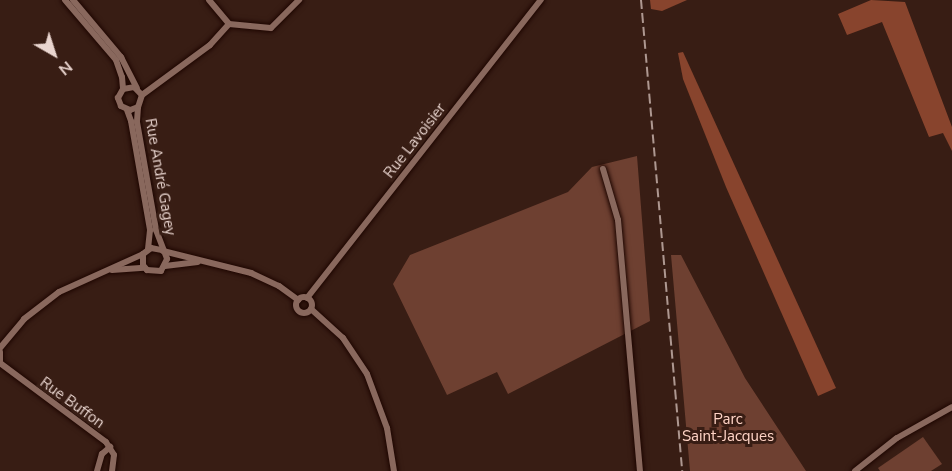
<!DOCTYPE html>
<html>
<head>
<meta charset="utf-8">
<style>
	body { margin:0 }
	#map { position:relative; width:952px; height:471px; overflow:hidden; background:#381d14; font-family:"Nunito Sans",sans-serif }
	div>[style] { position:absolute }
	[style*='--x'] { left:calc(var(--x)*1px); top:calc(var(--y)*1px); width:calc(var(--w)*1px); rotate:calc(var(--a)*1deg) }
	.green>* { inset:0; background:#6e4031 }
	.forest>* { inset:0; background:#88442d }
	.roads { filter:drop-shadow(0 0 2px #1e0601) drop-shadow(0 0 2px #1e0601) }
	.minor>* { height:6px; margin:-3px; padding:0 3px; transform-origin:3px; border-radius:3px; background:#89685d }
	.minor>.ring { margin:-3px; padding:0; box-sizing:content-box; background:none; border:6px solid #89685d; border-radius:50% }
	.rail>* { height:2px; margin-top:-1px; transform-origin:0; background:repeating-linear-gradient(90deg,#ae9891 0 9px,transparent 0 13.5px) }
	span { translate:-50% -50%; white-space:nowrap; text-align:center; line-height:1.15; -webkit-text-stroke:6px #381d14; paint-order:stroke }
	.street-label { font-size:15px; color:#e9d5cf }
	.park-label { font-size:15px; color:#ffd4c6 }
	.north { position:absolute; left:24px; top:24px; width:60px; height:60px; -webkit-text-stroke:4px #381d14; paint-order:stroke; rotate:141deg; font-size:16px; font-weight:700; line-height:24px; text-align:center; color:#e9d5cf }
	.north::after { content:''; display:block; margin:auto; width:21px; height:27px; background:#e9d5cf; clip-path:polygon(50% 0,100% 100%,50% 72%,0 100%) }
</style>
</head>
<body>
<div id="map">
	<div class="green">
		<i style="clip-path:polygon(637px 156px,650px 321px,508px 394px,497px 372px,447px 395px,393px 284px,410px 255px,568px 192px,592px 167px)"></i>
		<i style="clip-path:polygon(671px 255px,681px 255px,745px 378px,806px 471px,690px 471px)"></i>
		<i style="clip-path:polygon(923px 437px,942px 464px,931px 471px,880px 471px,878px 468px)"></i>
	</div>
	<div class="forest">
		<i style="clip-path:polygon(650px 0,687px 0,662px 11px,651px 9px)"></i>
		<i style="clip-path:polygon(871px 0,905px 2px,952px 127px,952px 151px,943px 133px,929px 137px,882px 22px,847px 35px,838px 14px)"></i>
		<i style="clip-path:polygon(683px 52px,836px 388px,818px 396px,726px 187px,683px 79px,678px 53px)"></i>
	</div>
	<div class="roads">
		<div class="minor">
			<i style="--x:65;--y:0;--w:79;--a:49.6"></i>
			<i style="--x:116;--y:60;--w:18;--a:71"></i>
			<i style="--x:122;--y:77;--w:12;--a:85"></i>
			<i style="--x:73;--y:0;--w:75;--a:49.9"></i>
			<i style="--x:121;--y:57;--w:35;--a:63"></i>
			<i style="--x:209;--y:0;--w:31;--a:50"></i>
			<i style="--x:229;--y:24;--w:42;--a:5.4"></i>
			<i style="--x:271;--y:28;--w:40;--a:-45"></i>
			<i style="--x:142;--y:95;--w:84;--a:-36.3"></i>
			<i style="--x:210;--y:45;--w:28;--a:-48"></i>
			<i style="--x:138;--y:107;--w:9;--a:159"></i>
			<i style="--x:130;--y:110;--w:10;--a:-156"></i>
			<i style="--x:121;--y:106;--w:9;--a:-111"></i>
			<i style="--x:118;--y:98;--w:10;--a:-61"></i>
			<i style="--x:123;--y:89;--w:11;--a:-10"></i>
			<i style="--x:134;--y:87;--w:11;--a:45"></i>
			<i style="--x:142;--y:95;--w:13;--a:108"></i>
			<i style="--x:138;--y:107;--w:15;--a:94"></i>
			<i style="--x:137;--y:122;--w:110;--a:80"></i>
			<i style="--x:156;--y:230;--w:31;--a:69"></i>
			<i style="--x:167;--y:259;--w:13;--a:117"></i>
			<i style="--x:161;--y:271;--w:14;--a:-176"></i>
			<i style="--x:147;--y:270;--w:6;--a:-129"></i>
			<i style="--x:143;--y:265;--w:11;--a:-90"></i>
			<i style="--x:143;--y:254;--w:10;--a:-37"></i>
			<i style="--x:151;--y:248;--w:10;--a:11"></i>
			<i style="--x:127;--y:110;--w:12;--a:70"></i>
			<i style="--x:131;--y:121;--w:111;--a:80.1"></i>
			<i style="--x:150;--y:230;--w:19;--a:96"></i>
			<i style="--x:603;--y:169;--w:53;--a:73.6"></i>
			<i style="--x:618;--y:220;--w:252;--a:85"></i>
			<i style="--x:163;--y:251;--w:91;--a:14"></i>
			<i style="--x:251;--y:273;--w:31;--a:25"></i>
			<i style="--x:279;--y:286;--w:24;--a:36"></i>
			<i style="--x:165;--y:266;--w:33;--a:-7"></i>
			<i style="--x:112;--y:270;--w:32;--a:-4"></i>
			<i class="ring" style="left:296px;top:297px;width:10px;height:10px"></i>
			<i style="--x:307;--y:298;--w:379;--a:-51.9"></i>
			<i style="--x:311;--y:309;--w:43;--a:42.2"></i>
			<i style="--x:343;--y:338;--w:43;--a:56.3"></i>
			<i style="--x:367;--y:374;--w:58;--a:69.7"></i>
			<i style="--x:387;--y:428;--w:44;--a:80.8"></i>
			<i style="--x:0;--y:348;--w:38;--a:-50"></i>
			<i style="--x:24;--y:319;--w:44;--a:-37.6"></i>
			<i style="--x:59;--y:292;--w:92;--a:-24.3"></i>
			<i style="--x:0;--y:352;--w:12;--a:90"></i>
			<i style="--x:0;--y:363;--w:132;--a:36.7"></i>
			<i style="--x:106;--y:442;--w:15;--a:58"></i>
			<i style="--x:114;--y:455;--w:16;--a:97"></i>
			<i style="--x:97;--y:471;--w:18;--a:-74"></i>
			<i style="--x:102;--y:454;--w:11;--a:-41"></i>
			<i style="--x:855;--y:471;--w:53;--a:-38.2"></i>
			<i style="--x:897;--y:438;--w:63;--a:-29.4"></i>
		</div>
	</div>
	<div class="rail">
		<i style="--x:641;--y:0;--w:473;--a:85"></i>
	</div>
	<div class="street-label">
		<span style="left:415px;top:141px;rotate:-52deg">Rue Lavoisier</span>
		<span style="left:160px;top:177px;rotate:80deg">Rue André Gagey</span>
		<span style="left:72px;top:403px;rotate:36deg">Rue Buffon</span>
	</div>
	<div class="park-label">
		<span style="left:728px;top:428px">Parc<br>Saint-Jacques</span>
	</div>
	<div class="north">N</div>
</div>
</body>
</html>
